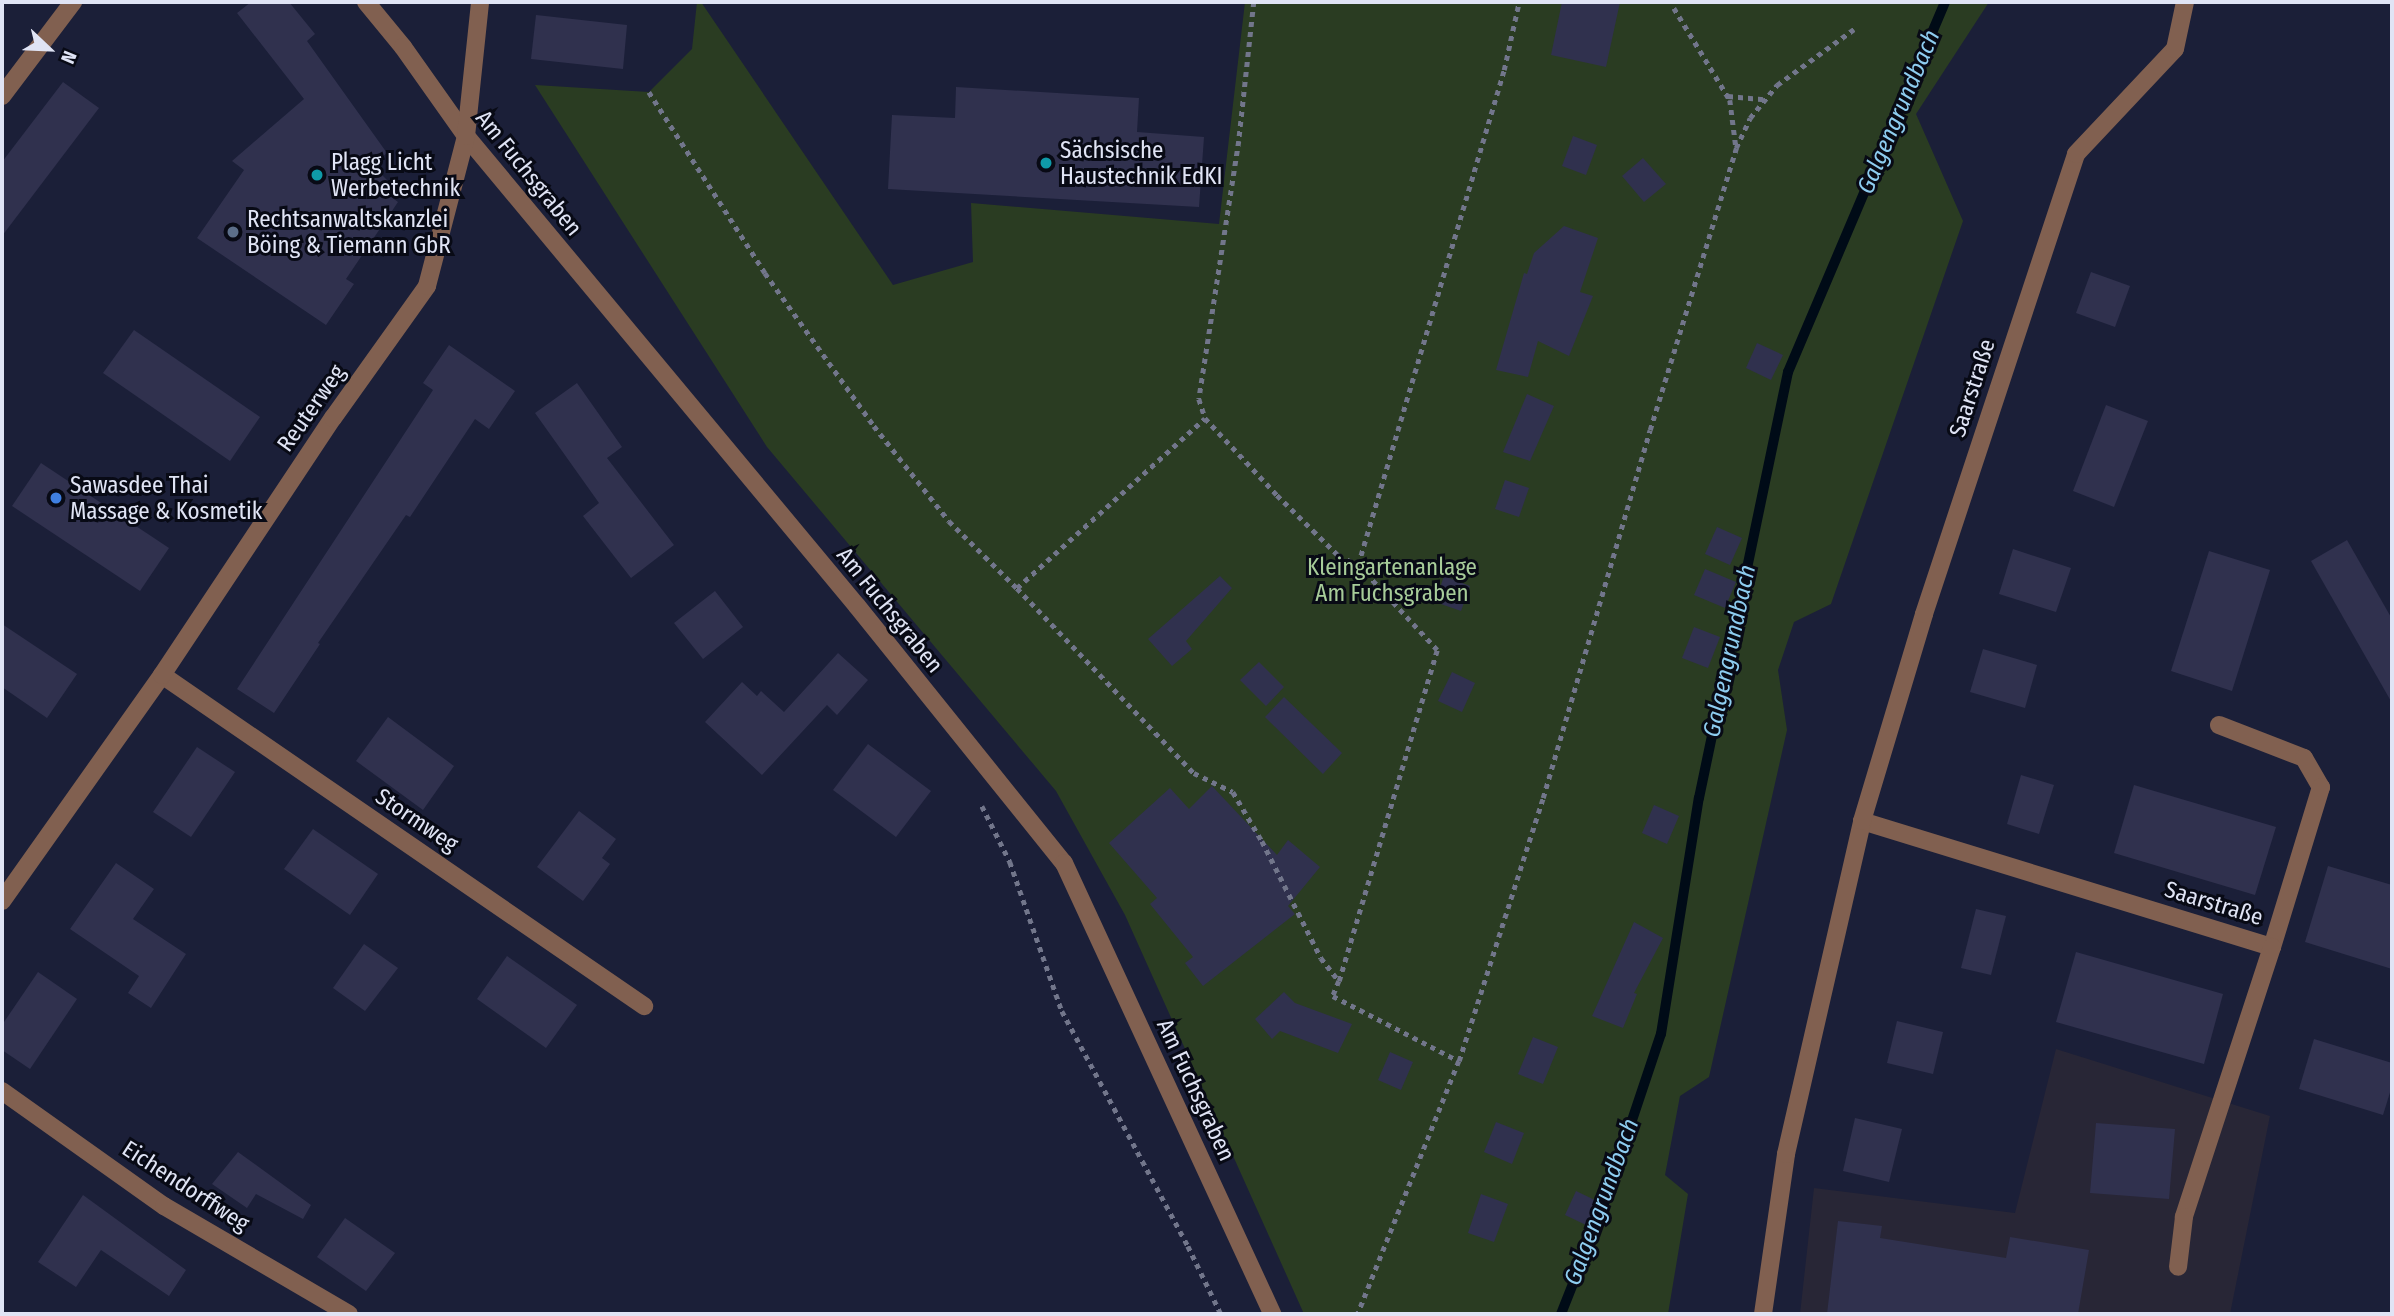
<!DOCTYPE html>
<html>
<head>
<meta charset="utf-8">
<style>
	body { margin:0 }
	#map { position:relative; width:2394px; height:1316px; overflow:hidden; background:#1b1f38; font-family:"Fira Sans Condensed",sans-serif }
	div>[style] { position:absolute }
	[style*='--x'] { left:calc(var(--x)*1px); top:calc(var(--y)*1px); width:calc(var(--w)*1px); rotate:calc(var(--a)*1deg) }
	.commercial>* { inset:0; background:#282636 }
	.green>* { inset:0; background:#2a3c22 }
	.stream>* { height:10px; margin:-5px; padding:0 5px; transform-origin:5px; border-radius:5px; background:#000b17 }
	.building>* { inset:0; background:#30314e }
	.path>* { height:4.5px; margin-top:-2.25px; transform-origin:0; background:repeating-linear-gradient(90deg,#72768b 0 5px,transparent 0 10px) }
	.minor>* { height:18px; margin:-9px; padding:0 9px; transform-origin:9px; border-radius:9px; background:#816050 }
	.dots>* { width:19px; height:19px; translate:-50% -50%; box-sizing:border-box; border:4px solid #080a15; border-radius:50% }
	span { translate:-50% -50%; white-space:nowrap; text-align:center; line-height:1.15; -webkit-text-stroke:6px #080a15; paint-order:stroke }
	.poi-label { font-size:23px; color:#e0e4f5 }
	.left { translate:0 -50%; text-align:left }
	.street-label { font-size:23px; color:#e0e4f5 }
	.park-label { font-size:23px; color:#a7cc99 }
	.water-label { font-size:24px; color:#8ecdf0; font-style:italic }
	.frame { position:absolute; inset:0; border:4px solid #e0e4f5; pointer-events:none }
	.north { position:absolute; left:14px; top:14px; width:70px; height:70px; -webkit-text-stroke:5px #080a15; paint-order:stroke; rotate:113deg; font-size:19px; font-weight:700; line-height:28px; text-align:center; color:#e0e4f5 }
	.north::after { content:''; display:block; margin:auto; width:24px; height:32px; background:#e0e4f5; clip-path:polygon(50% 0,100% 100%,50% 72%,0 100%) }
</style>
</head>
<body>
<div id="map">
	<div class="commercial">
		<i style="clip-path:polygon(2056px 1049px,2270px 1116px,2230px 1314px,1800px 1314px,1814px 1188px,2015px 1213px)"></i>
	</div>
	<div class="green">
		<i style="clip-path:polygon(697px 2px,701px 2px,893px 285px,973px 262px,971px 203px,1219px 224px,1245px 2px,1989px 2px,1916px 114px,1963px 221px,1831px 604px,1794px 622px,1778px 670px,1787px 730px,1709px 1077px,1680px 1096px,1665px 1175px,1688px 1194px,1668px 1314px,1304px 1314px,1125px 915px,1056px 791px,767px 447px,535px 85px,649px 92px,692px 49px)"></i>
	</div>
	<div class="stream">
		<i style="--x:1561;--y:1314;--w:109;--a:-68.4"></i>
		<i style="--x:1601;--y:1213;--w:189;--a:-71.5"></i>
		<i style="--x:1661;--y:1034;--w:239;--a:-80.9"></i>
		<i style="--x:1699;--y:798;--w:435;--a:-78.2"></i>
		<i style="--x:1788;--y:372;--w:402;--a:-67"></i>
	</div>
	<div class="building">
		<i style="clip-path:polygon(251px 2px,289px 2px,315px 34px,307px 41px,387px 153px,372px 165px,392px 185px,383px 191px,398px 202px,346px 279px,354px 284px,326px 325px,197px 238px,244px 170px,232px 161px,304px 99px,237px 13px)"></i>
		<i style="clip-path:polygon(1562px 2px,1620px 2px,1606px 67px,1551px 55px)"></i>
		<i style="clip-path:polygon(536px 15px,627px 25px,623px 69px,531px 59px)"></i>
		<i style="clip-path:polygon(63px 82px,99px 108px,2px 236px,2px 162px)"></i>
		<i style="clip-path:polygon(956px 87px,1139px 98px,1137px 132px,1204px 137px,1199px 207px,888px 189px,892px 115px,955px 118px)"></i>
		<i style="clip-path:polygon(1573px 136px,1597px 145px,1586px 175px,1562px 166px)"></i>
		<i style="clip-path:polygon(1643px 158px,1666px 184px,1644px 202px,1622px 176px)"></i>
		<i style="clip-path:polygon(1564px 226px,1598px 238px,1580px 292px,1593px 296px,1569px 356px,1538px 341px,1528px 377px,1496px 370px,1524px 273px,1527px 274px,1534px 253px)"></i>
		<i style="clip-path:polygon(2091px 272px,2130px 286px,2115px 327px,2076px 313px)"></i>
		<i style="clip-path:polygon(134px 330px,260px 417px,230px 461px,103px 373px)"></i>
		<i style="clip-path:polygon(1757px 343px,1783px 355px,1771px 380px,1746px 368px)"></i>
		<i style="clip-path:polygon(449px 345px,515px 391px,489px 429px,475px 419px,410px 517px,406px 515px,318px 643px,320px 644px,274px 713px,237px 689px,433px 390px,423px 383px)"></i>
		<i style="clip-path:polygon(577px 383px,622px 447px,607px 458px,674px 545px,631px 578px,583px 516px,599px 503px,535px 413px)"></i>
		<i style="clip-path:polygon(1527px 394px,1554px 406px,1530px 461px,1503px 452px)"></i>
		<i style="clip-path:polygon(2106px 405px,2148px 421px,2114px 507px,2073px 491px)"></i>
		<i style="clip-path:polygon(41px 463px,169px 548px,140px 591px,12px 506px)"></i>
		<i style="clip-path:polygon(1505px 480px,1529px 488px,1519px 517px,1495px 509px)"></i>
		<i style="clip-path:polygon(1717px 527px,1742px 538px,1730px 565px,1705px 554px)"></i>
		<i style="clip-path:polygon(2347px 540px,2392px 619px,2392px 703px,2311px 561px)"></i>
		<i style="clip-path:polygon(2013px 549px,2071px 568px,2056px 612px,1999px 594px)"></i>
		<i style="clip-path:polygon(2209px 551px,2270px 570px,2232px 691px,2171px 671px)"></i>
		<i style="clip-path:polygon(1705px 569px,1736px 582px,1725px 608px,1694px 595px)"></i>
		<i style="clip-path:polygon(1220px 576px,1232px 588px,1186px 641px,1192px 649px,1172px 666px,1148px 639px)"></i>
		<i style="clip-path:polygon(1444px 576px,1470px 586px,1461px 611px,1435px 602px)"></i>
		<i style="clip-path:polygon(715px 591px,743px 627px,703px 659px,674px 623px)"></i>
		<i style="clip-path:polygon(2px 624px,77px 674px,47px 718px,2px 687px)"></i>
		<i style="clip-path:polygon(1694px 627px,1720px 637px,1708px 668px,1682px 658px)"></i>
		<i style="clip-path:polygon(1983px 649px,2037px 665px,2025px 708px,1970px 692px)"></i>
		<i style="clip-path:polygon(838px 653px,868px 680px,837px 715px,827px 705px,762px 775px,705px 722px,742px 682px,757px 696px,761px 691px,784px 712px)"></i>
		<i style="clip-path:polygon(1259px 662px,1284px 687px,1266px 706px,1240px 680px)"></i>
		<i style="clip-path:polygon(1452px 672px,1475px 683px,1462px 712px,1438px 701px)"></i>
		<i style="clip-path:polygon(1284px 697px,1342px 753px,1323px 774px,1265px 717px)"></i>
		<i style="clip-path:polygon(388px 717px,454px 766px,423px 810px,356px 761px)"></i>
		<i style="clip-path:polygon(868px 744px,931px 791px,896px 837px,833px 790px)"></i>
		<i style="clip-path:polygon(197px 747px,235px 772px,191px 837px,153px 812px)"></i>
		<i style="clip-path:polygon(2021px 775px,2054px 785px,2039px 834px,2007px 824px)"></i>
		<i style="clip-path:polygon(2134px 785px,2276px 827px,2255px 895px,2114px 853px)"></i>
		<i style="clip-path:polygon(1212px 786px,1277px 855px,1288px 840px,1320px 867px,1288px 906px,1295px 914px,1203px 986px,1185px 963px,1193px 957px,1150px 904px,1157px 898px,1109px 843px,1170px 788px,1189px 809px)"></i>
		<i style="clip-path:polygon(1654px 805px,1679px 816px,1667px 844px,1642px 833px)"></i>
		<i style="clip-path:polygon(579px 811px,616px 839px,602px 858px,610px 864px,583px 901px,537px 867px)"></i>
		<i style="clip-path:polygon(313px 829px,378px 874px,350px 915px,284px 869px)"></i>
		<i style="clip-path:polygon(116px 863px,154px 889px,133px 919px,186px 954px,151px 1008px,128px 993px,139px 976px,70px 929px)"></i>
		<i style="clip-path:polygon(2328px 866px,2392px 885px,2392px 969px,2305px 942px)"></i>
		<i style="clip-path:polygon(1976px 909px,2006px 916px,1991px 975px,1961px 968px)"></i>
		<i style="clip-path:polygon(1634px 922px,1663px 938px,1634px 993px,1637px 994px,1623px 1028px,1592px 1016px)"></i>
		<i style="clip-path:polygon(364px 944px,398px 968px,365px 1011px,333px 988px)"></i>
		<i style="clip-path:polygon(2076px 952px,2223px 994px,2204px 1064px,2056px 1022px)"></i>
		<i style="clip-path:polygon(507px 956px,577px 1005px,546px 1048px,477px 999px)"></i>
		<i style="clip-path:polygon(38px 972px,77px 999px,30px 1069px,2px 1050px,2px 1025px)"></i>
		<i style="clip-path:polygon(1284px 992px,1295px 1003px,1352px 1024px,1338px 1053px,1280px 1031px,1272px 1039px,1255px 1019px)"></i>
		<i style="clip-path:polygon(1897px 1021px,1943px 1032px,1933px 1074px,1887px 1063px)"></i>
		<i style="clip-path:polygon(1533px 1037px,1558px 1047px,1543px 1084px,1518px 1074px)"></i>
		<i style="clip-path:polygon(2314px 1039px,2392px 1063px,2392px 1086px,2383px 1115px,2299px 1089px)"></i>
		<i style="clip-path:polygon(1390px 1052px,1413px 1062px,1401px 1090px,1378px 1080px)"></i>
		<i style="clip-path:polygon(1855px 1118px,1902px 1129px,1889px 1182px,1843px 1171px)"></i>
		<i style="clip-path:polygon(1496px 1122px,1524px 1133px,1512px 1164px,1484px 1152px)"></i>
		<i style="clip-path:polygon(2096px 1123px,2175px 1129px,2169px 1199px,2090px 1193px)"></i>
		<i style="clip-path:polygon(238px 1152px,311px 1205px,303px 1219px,256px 1194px,247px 1208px,212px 1184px)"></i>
		<i style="clip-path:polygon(1576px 1191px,1599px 1202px,1588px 1226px,1565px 1215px)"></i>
		<i style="clip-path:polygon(1481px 1194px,1508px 1204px,1494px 1242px,1468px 1233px)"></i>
		<i style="clip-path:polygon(83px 1195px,186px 1270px,169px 1296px,101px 1250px,76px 1287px,38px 1262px)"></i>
		<i style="clip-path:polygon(345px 1218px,395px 1253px,366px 1291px,317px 1257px)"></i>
		<i style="clip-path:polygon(1838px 1221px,1882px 1226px,1880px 1238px,2006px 1258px,2010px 1237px,2089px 1250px,2078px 1314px,1827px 1314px)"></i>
	</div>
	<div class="path">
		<i style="--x:1254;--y:2;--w:140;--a:96.2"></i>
		<i style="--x:1239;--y:141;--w:261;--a:98.8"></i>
		<i style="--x:1199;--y:399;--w:20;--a:72"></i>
		<i style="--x:1205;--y:418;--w:105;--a:46.9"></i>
		<i style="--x:1277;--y:495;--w:86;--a:44.5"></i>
		<i style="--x:1338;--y:555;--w:22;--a:27"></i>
		<i style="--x:1358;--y:565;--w:516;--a:-73.57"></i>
		<i style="--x:1504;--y:70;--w:70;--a:-77.6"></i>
		<i style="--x:1674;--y:8;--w:108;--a:58.7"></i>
		<i style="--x:1730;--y:100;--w:47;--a:82.7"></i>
		<i style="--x:649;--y:92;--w:215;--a:57.3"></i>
		<i style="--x:765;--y:273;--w:188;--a:54.5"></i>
		<i style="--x:874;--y:426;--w:121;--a:51.7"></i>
		<i style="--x:949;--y:521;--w:95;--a:44.6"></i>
		<i style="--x:1017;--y:588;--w:253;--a:-42.1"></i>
		<i style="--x:1728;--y:96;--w:36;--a:5"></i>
		<i style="--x:1017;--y:588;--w:256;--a:46.3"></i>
		<i style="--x:1194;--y:773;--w:43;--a:26"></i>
		<i style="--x:1233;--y:792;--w:57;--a:59.4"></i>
		<i style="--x:1262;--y:841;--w:131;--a:63.2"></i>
		<i style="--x:1321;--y:958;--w:29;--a:52"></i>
		<i style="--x:1339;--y:981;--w:345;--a:-73.5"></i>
		<i style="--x:1437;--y:650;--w:116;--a:-132.9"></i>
		<i style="--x:982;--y:806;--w:63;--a:63.4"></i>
		<i style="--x:1010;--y:862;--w:158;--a:70.8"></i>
		<i style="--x:1062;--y:1011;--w:267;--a:61.8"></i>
		<i style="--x:1188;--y:1246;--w:76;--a:64.1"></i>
		<i style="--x:1339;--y:981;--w:16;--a:112"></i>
		<i style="--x:1333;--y:996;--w:142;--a:27.3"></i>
		<i style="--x:1459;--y:1061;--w:272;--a:111.8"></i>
		<i style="--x:1459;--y:1061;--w:276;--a:-72.3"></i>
		<i style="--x:1543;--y:798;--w:383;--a:-73.8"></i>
		<i style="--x:1650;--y:430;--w:295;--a:-73"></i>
		<i style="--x:1736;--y:148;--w:33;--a:-65"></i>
		<i style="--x:1750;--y:118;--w:43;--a:-50.7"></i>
		<i style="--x:1777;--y:85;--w:95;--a:-36"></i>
	</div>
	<div class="minor">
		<i style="--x:366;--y:2;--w:58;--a:50.6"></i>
		<i style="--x:403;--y:47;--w:109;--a:54.7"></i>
		<i style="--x:466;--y:136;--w:611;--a:50.24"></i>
		<i style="--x:857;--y:606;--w:330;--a:51.2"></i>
		<i style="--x:1064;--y:863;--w:497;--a:65.2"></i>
		<i style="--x:2;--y:96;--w:118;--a:-52.9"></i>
		<i style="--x:162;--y:675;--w:585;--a:34.48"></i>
		<i style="--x:2219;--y:725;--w:91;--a:21.2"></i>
		<i style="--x:2304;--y:758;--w:34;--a:60"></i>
		<i style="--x:2321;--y:787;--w:167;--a:107"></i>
		<i style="--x:1862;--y:821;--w:429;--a:17.1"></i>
		<i style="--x:2272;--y:947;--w:284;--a:108.1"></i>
		<i style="--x:2184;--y:1217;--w:50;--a:96.8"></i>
		<i style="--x:2;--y:901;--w:277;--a:-54.7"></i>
		<i style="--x:162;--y:675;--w:309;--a:-56.4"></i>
		<i style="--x:333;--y:418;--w:162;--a:-54.5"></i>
		<i style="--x:427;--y:286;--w:155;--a:-75.4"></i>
		<i style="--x:466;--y:136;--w:135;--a:-84"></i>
		<i style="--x:2;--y:1091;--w:199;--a:35.4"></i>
		<i style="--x:164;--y:1206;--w:214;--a:30.3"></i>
		<i style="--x:1763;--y:1314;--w:162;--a:-81.8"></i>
		<i style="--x:1786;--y:1154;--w:342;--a:-77.1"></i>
		<i style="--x:1862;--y:821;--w:216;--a:-73.3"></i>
		<i style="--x:1924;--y:614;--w:484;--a:-71.7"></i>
		<i style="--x:2076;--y:154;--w:144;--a:-46.7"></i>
		<i style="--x:2175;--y:49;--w:48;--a:-78"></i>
	</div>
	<div class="dots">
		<i style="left:1046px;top:163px;background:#0f9aa8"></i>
		<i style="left:317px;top:175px;background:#0f9aa8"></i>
		<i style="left:233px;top:232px;background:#5c6f8a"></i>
		<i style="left:56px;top:498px;background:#3f7fe0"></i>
	</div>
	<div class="poi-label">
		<span class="left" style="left:1060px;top:163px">Sächsische<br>Haustechnik EdKI</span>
		<span class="left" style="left:331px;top:175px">Plagg Licht<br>Werbetechnik</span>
		<span class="left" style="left:247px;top:232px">Rechtsanwaltskanzlei<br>Böing &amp; Tiemann GbR</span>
		<span class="left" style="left:70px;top:498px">Sawasdee Thai<br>Massage &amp; Kosmetik</span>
	</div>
	<div class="street-label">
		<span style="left:529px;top:173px;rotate:51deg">Am Fuchsgraben</span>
		<span style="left:1972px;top:388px;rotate:-72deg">Saarstraße</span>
		<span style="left:311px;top:408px;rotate:-55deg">Reuterweg</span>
		<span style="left:890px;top:610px;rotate:51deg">Am Fuchsgraben</span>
		<span style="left:417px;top:820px;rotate:34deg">Stormweg</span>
		<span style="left:2214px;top:903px;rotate:17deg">Saarstraße</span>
		<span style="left:1196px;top:1090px;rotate:65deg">Am Fuchsgraben</span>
		<span style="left:186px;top:1186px;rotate:33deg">Eichendorffweg</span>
	</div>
	<div class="park-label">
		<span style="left:1392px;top:580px">Kleingartenanlage<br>Am Fuchsgraben</span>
	</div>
	<div class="water-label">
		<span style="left:1899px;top:112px;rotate:-67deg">Galgengrundbach</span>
		<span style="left:1730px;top:651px;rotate:-78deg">Galgengrundbach</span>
		<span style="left:1602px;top:1202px;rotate:-70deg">Galgengrundbach</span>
	</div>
	<div class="frame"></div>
	<div class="north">N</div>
</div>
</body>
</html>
